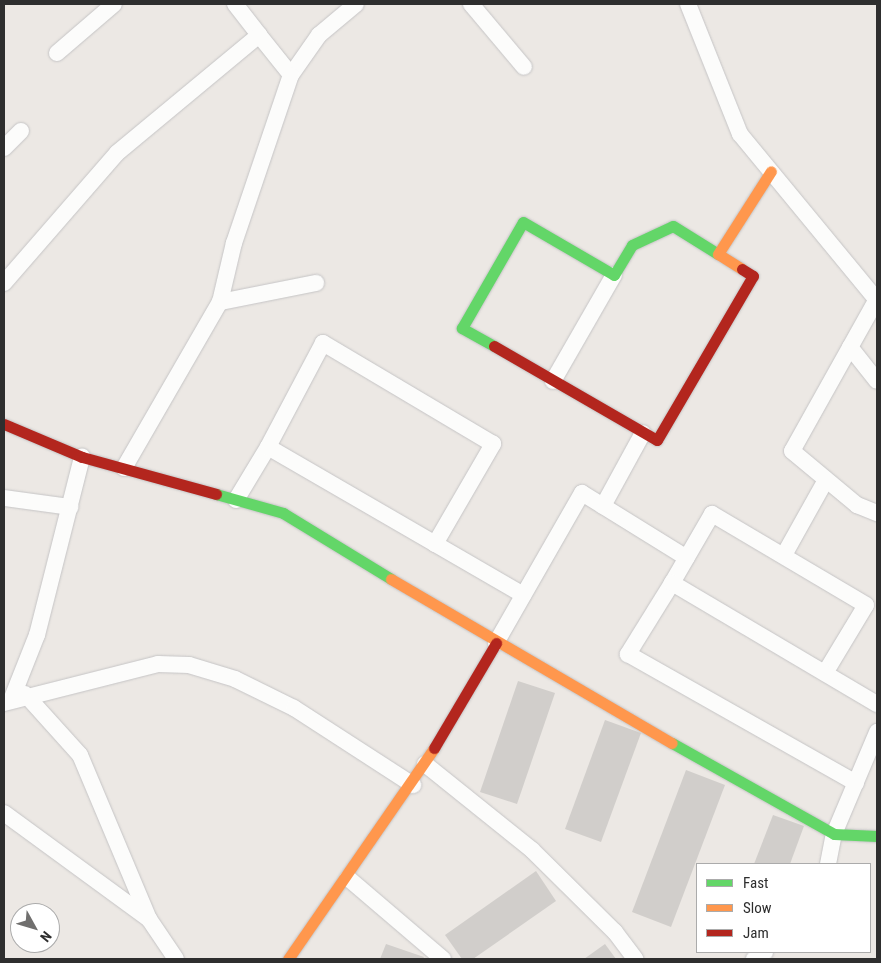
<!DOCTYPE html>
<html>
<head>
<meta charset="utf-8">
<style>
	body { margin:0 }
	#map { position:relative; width:881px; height:963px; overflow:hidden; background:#ece8e4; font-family:"Roboto Condensed",sans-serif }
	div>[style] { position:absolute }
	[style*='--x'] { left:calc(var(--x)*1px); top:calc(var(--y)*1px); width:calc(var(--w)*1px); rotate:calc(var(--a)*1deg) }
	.building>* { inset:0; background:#d1cecb }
	.roads { filter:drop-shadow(0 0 1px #c5c4c5) drop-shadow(0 0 1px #c5c4c5) }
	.street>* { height:16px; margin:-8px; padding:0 8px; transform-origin:8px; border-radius:8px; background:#fcfcfb }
	.fast>* { height:11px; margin:-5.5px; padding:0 5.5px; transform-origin:5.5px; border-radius:5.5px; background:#63d668 }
	.slow>* { height:11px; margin:-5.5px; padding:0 5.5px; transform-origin:5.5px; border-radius:5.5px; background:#ff974d }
	.jam>* { height:11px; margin:-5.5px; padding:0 5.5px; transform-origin:5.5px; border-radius:5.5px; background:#b3261e }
	span { translate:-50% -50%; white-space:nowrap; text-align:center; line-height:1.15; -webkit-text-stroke:4.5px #fff; paint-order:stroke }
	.frame { position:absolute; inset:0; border:5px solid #2e2e2e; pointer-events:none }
	.legend { position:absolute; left:696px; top:863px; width:175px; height:90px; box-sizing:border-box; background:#fff; border:1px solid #ababab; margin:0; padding:6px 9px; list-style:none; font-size:15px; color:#2e2e2e }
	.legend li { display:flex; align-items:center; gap:10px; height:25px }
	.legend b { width:25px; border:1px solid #ababab }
	.north { position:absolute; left:10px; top:903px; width:50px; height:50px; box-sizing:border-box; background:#fff; border:1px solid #ababab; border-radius:50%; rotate:129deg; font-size:14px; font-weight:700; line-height:20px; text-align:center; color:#2e2e2e }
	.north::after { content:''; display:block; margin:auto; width:18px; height:22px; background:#706f6e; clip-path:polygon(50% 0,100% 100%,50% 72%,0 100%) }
</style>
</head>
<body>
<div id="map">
	<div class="building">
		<i style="clip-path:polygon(518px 681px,555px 693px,517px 804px,480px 792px)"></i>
		<i style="clip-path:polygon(605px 720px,641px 733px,601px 842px,565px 829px)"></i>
		<i style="clip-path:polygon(686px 770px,725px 785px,671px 927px,632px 912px)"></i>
		<i style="clip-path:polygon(773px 815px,804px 826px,790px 864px,754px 864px)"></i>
		<i style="clip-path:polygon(536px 871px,556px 901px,473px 959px,462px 959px,445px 935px)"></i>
		<i style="clip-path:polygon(386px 944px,424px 957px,423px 959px,380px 959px)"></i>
		<i style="clip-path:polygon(605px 944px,616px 959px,584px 959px)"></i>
	</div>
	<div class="roads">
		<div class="street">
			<i style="--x:235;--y:4;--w:39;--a:52"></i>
			<i style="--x:471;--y:4;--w:82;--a:49.9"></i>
			<i style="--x:688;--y:4;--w:140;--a:68.2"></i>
			<i style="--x:740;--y:134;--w:215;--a:50.5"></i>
			<i style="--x:57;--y:53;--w:75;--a:-40.7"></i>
			<i style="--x:4;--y:148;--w:24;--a:-45"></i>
			<i style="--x:4;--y:283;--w:172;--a:-49"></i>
			<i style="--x:117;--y:153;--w:185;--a:-39.7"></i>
			<i style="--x:259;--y:35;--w:51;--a:51.3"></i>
			<i style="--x:291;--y:75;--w:49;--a:-55"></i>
			<i style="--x:319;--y:35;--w:48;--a:-40"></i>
			<i style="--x:877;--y:299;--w:174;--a:119.2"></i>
			<i style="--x:792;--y:451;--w:85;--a:39.7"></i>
			<i style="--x:857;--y:505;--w:22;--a:22"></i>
			<i style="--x:220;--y:302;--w:98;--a:-11.2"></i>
			<i style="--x:850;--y:347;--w:43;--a:51.5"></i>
			<i style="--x:553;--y:381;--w:122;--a:-60.1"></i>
			<i style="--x:124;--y:468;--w:192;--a:-60"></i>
			<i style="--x:220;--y:302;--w:61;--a:-76.7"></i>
			<i style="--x:234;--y:243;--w:177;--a:-71.3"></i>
			<i style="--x:4;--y:498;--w:67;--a:7.8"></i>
			<i style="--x:236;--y:500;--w:62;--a:-58.9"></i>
			<i style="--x:603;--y:506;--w:83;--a:-61.3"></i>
			<i style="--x:435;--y:544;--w:116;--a:-59.9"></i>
			<i style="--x:493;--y:444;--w:198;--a:-149.3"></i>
			<i style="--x:323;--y:343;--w:118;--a:117.9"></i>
			<i style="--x:268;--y:447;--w:295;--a:30.1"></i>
			<i style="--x:784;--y:555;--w:86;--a:-60.8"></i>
			<i style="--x:672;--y:583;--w:84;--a:121.8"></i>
			<i style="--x:628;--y:654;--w:262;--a:29.5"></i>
			<i style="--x:496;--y:643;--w:173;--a:-60.2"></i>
			<i style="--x:582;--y:493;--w:123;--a:31.8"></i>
			<i style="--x:825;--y:673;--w:79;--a:-58.9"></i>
			<i style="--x:866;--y:605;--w:179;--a:-149.4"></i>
			<i style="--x:712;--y:514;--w:80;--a:120.1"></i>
			<i style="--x:672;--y:583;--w:238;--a:30.6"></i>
			<i style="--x:25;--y:694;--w:82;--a:48"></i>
			<i style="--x:80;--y:755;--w:178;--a:67.2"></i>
			<i style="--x:149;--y:919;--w:48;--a:56"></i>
			<i style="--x:12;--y:698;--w:68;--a:-68.4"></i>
			<i style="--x:37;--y:635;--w:184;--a:-75.8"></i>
			<i style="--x:4;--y:703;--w:159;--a:-14.2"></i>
			<i style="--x:158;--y:664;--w:31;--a:2"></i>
			<i style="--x:189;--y:665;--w:48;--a:16.9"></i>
			<i style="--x:235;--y:679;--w:66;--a:26.2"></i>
			<i style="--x:294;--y:708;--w:142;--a:32.9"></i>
			<i style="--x:425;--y:764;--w:137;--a:38.8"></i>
			<i style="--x:532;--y:850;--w:117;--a:44.7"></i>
			<i style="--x:615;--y:932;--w:34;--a:53"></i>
			<i style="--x:4;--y:813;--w:180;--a:36.2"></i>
			<i style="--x:828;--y:864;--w:31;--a:-79"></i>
			<i style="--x:834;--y:834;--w:111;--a:-67.1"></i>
			<i style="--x:348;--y:878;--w:125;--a:40.5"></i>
			<i style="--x:754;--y:959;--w:13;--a:-32"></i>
		</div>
		<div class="fast">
			<i style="--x:494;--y:346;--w:37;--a:-151"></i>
			<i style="--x:462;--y:328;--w:122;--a:-60.1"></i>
			<i style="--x:523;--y:222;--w:105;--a:30.2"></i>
			<i style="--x:614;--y:275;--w:35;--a:-59"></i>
			<i style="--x:632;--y:245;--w:45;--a:-24.9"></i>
			<i style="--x:673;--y:226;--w:53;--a:31.9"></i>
			<i style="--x:216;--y:494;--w:70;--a:15.8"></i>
			<i style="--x:283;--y:513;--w:127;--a:31.4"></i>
			<i style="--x:672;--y:743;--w:186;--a:29.3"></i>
			<i style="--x:834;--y:834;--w:43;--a:2.7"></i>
		</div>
		<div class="slow">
			<i style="--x:742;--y:269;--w:28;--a:-148"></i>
			<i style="--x:718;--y:254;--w:98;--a:-57.4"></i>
			<i style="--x:391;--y:579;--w:325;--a:30.3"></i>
			<i style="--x:288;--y:959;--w:257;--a:-55.3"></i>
		</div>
		<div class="jam">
			<i style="--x:494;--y:346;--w:188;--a:30"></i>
			<i style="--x:657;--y:440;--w:190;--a:-59.7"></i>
			<i style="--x:753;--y:276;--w:13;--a:-148"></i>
			<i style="--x:4;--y:424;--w:85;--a:22.9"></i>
			<i style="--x:82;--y:457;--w:139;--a:15.4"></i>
			<i style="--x:434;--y:748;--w:122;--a:-59.4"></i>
		</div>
	</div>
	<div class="frame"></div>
	<ul class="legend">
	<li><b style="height:6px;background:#63d668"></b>Fast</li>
	<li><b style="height:6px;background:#ff974d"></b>Slow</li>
	<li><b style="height:6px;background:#b3261e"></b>Jam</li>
	</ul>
	<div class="north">N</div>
</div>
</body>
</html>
